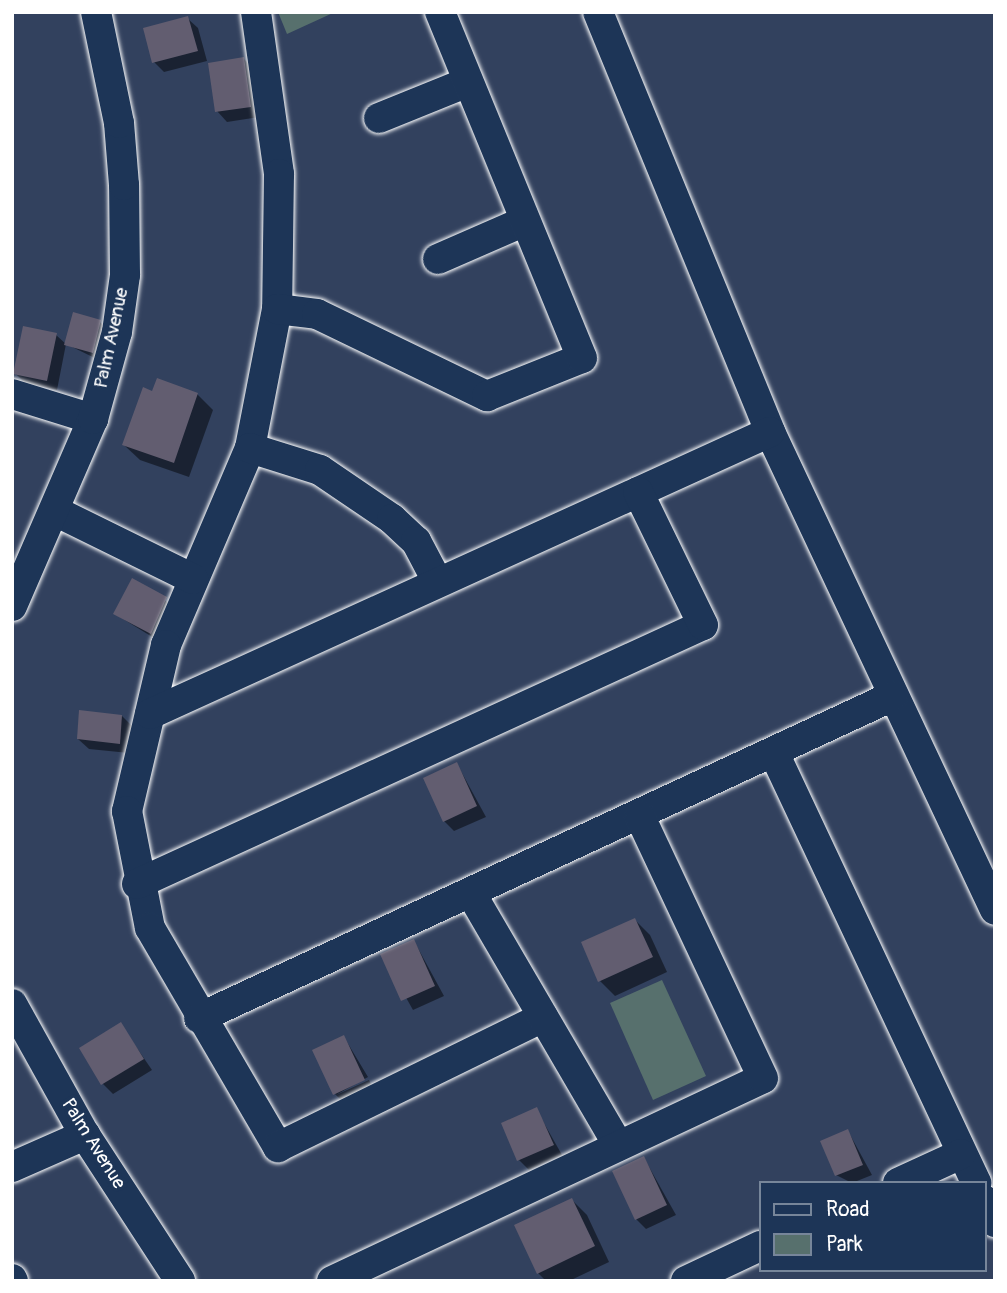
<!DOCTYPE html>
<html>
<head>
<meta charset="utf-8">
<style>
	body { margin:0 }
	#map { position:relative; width:1007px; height:1293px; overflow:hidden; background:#32415e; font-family:Pangolin,sans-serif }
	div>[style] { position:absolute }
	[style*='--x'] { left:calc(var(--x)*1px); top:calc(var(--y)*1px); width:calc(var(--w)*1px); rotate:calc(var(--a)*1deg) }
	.green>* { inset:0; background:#57706d }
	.shadow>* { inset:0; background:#0007 }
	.building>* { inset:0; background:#625d70 }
	.roads { filter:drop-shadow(0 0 2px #fff) drop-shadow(0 0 2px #fff) }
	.minor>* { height:30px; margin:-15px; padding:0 15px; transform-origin:15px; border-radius:15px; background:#1d3557 }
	span { translate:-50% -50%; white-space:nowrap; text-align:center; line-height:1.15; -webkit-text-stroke:7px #1d3557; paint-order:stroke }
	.street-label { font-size:19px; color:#fff }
	.frame { position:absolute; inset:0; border:14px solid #fff; pointer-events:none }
	.legend { position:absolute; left:759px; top:1181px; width:228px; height:91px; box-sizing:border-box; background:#1d3557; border:2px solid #77869a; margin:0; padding:9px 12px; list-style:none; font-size:21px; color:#fff }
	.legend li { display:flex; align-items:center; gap:14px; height:35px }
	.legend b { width:35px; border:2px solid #77869a }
</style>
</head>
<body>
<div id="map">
	<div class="green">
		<i style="clip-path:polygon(278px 12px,335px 12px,287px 34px)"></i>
		<i style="clip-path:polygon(662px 980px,706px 1076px,653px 1100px,610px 1003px)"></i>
	</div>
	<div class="shadow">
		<i style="clip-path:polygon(187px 18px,198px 28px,207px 61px,164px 72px,154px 62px)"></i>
		<i style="clip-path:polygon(244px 59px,254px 69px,260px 117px,227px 122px,217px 111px)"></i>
		<i style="clip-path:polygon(100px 322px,110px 332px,103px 362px,66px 344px,57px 390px,25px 383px,15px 373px,56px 335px,66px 344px)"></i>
		<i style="clip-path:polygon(154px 393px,197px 394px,213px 410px,189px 477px,140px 460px,124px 445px)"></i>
		<i style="clip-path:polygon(133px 581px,177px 608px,162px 643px,115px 614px)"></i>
		<i style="clip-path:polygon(122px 716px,132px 726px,129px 753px,89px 749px,78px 739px)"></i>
		<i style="clip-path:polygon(457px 764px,486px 817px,454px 831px,444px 821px)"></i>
		<i style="clip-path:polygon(635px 920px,650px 935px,667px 972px,615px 996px,600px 981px)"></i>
		<i style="clip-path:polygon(414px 941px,444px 996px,413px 1010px,382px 955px)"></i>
		<i style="clip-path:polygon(121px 1025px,152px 1070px,113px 1094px,103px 1084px)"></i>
		<i style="clip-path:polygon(344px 1037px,368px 1077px,336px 1095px,369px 1080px,374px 1090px,345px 1104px,335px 1094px)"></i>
		<i style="clip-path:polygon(536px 1109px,562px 1155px,529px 1170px,519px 1160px)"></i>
		<i style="clip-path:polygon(848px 1131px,872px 1175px,852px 1183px,836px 1175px)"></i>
		<i style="clip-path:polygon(644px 1158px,676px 1215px,646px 1229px,636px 1219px)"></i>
		<i style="clip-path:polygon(572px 1200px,587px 1215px,609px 1262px,569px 1281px,546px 1281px,538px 1273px)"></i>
	</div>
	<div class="building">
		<i style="clip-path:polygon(188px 16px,198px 51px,152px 63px,143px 28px)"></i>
		<i style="clip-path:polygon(244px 57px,251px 107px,215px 112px,208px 63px)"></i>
		<i style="clip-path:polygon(73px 312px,101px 320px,93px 353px,64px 345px)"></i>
		<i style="clip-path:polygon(23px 326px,57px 333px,47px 381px,13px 374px)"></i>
		<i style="clip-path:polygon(157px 378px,198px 393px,174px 463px,122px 445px,143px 387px,152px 391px)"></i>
		<i style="clip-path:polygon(132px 578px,167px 597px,151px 634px,113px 614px)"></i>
		<i style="clip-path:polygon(79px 710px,122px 715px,120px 744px,77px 739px)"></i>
		<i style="clip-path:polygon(457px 762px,477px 806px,443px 822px,423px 778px)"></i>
		<i style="clip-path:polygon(635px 918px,653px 957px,598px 982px,581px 942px)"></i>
		<i style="clip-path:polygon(414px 939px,435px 986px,401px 1001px,380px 954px)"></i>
		<i style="clip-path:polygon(121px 1022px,144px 1059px,101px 1085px,79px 1048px)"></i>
		<i style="clip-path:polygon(344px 1035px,365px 1080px,333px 1095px,312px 1050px)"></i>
		<i style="clip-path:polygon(537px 1107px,554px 1145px,517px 1161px,501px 1123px)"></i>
		<i style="clip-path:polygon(848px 1129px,863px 1165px,835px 1176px,820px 1141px)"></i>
		<i style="clip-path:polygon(644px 1156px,667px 1205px,635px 1220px,612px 1171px)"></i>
		<i style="clip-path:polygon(572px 1198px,595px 1246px,537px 1274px,514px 1225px)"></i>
	</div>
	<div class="roads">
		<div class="minor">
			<i style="--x:256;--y:12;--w:164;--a:81.9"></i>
			<i style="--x:279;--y:174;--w:135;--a:90.8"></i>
			<i style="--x:277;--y:309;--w:142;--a:101"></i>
			<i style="--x:250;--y:448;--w:214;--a:113.1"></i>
			<i style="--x:166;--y:645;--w:171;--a:103.2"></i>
			<i style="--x:127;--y:811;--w:119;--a:78.9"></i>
			<i style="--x:150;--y:928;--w:254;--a:59.7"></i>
			<i style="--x:278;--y:1147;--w:295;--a:-26.1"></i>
			<i style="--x:598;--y:12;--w:454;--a:67.7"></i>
			<i style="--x:770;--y:432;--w:528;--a:64.79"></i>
			<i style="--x:379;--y:118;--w:96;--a:-22"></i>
			<i style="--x:438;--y:259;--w:95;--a:-23.6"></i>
			<i style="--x:277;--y:309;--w:40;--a:7.1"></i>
			<i style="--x:317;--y:314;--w:189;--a:25.8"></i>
			<i style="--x:487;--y:396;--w:102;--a:-21.8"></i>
			<i style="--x:582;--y:358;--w:374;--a:-112.3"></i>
			<i style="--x:12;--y:394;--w:85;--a:17.2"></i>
			<i style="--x:250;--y:448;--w:73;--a:17.4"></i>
			<i style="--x:320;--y:470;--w:87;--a:34.2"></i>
			<i style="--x:392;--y:519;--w:33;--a:43"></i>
			<i style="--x:416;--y:541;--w:45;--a:62.3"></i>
			<i style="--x:55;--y:511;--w:154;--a:26.2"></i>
			<i style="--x:12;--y:606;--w:204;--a:-66.6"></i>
			<i style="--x:93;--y:419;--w:90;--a:-74.6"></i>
			<i style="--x:117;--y:332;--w:58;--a:-82"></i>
			<i style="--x:125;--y:275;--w:90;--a:-90.6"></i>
			<i style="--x:124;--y:185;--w:62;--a:-94.6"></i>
			<i style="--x:119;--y:123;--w:113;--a:-101.7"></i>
			<i style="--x:150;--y:714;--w:681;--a:-24.46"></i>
			<i style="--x:775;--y:755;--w:473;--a:64.8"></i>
			<i style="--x:137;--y:884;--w:622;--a:-24.59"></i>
			<i style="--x:703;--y:625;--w:148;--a:-116"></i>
			<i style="--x:472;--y:895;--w:290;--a:59.7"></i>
			<i style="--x:12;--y:1004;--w:150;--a:60.9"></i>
			<i style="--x:85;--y:1135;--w:174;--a:56.9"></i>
			<i style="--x:199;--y:1018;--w:765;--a:-24.89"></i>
			<i style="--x:12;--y:1167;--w:80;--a:-23.7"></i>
			<i style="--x:898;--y:1183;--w:69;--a:-24.7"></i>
			<i style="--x:984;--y:1200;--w:25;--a:63"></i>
			<i style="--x:12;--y:1279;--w:2;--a:63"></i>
			<i style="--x:332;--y:1281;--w:476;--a:-25.2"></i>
			<i style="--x:763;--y:1078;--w:289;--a:-115.2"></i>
			<i style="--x:686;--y:1281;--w:82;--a:-25.3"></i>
		</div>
	</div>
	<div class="street-label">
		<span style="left:112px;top:338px;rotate:-78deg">Palm Avenue</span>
		<span style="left:93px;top:1144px;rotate:58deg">Palm Avenue</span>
	</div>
	<div class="frame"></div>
	<ul class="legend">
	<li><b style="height:9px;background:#1d3557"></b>Road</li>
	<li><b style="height:19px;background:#57706d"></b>Park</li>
	</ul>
</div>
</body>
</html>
